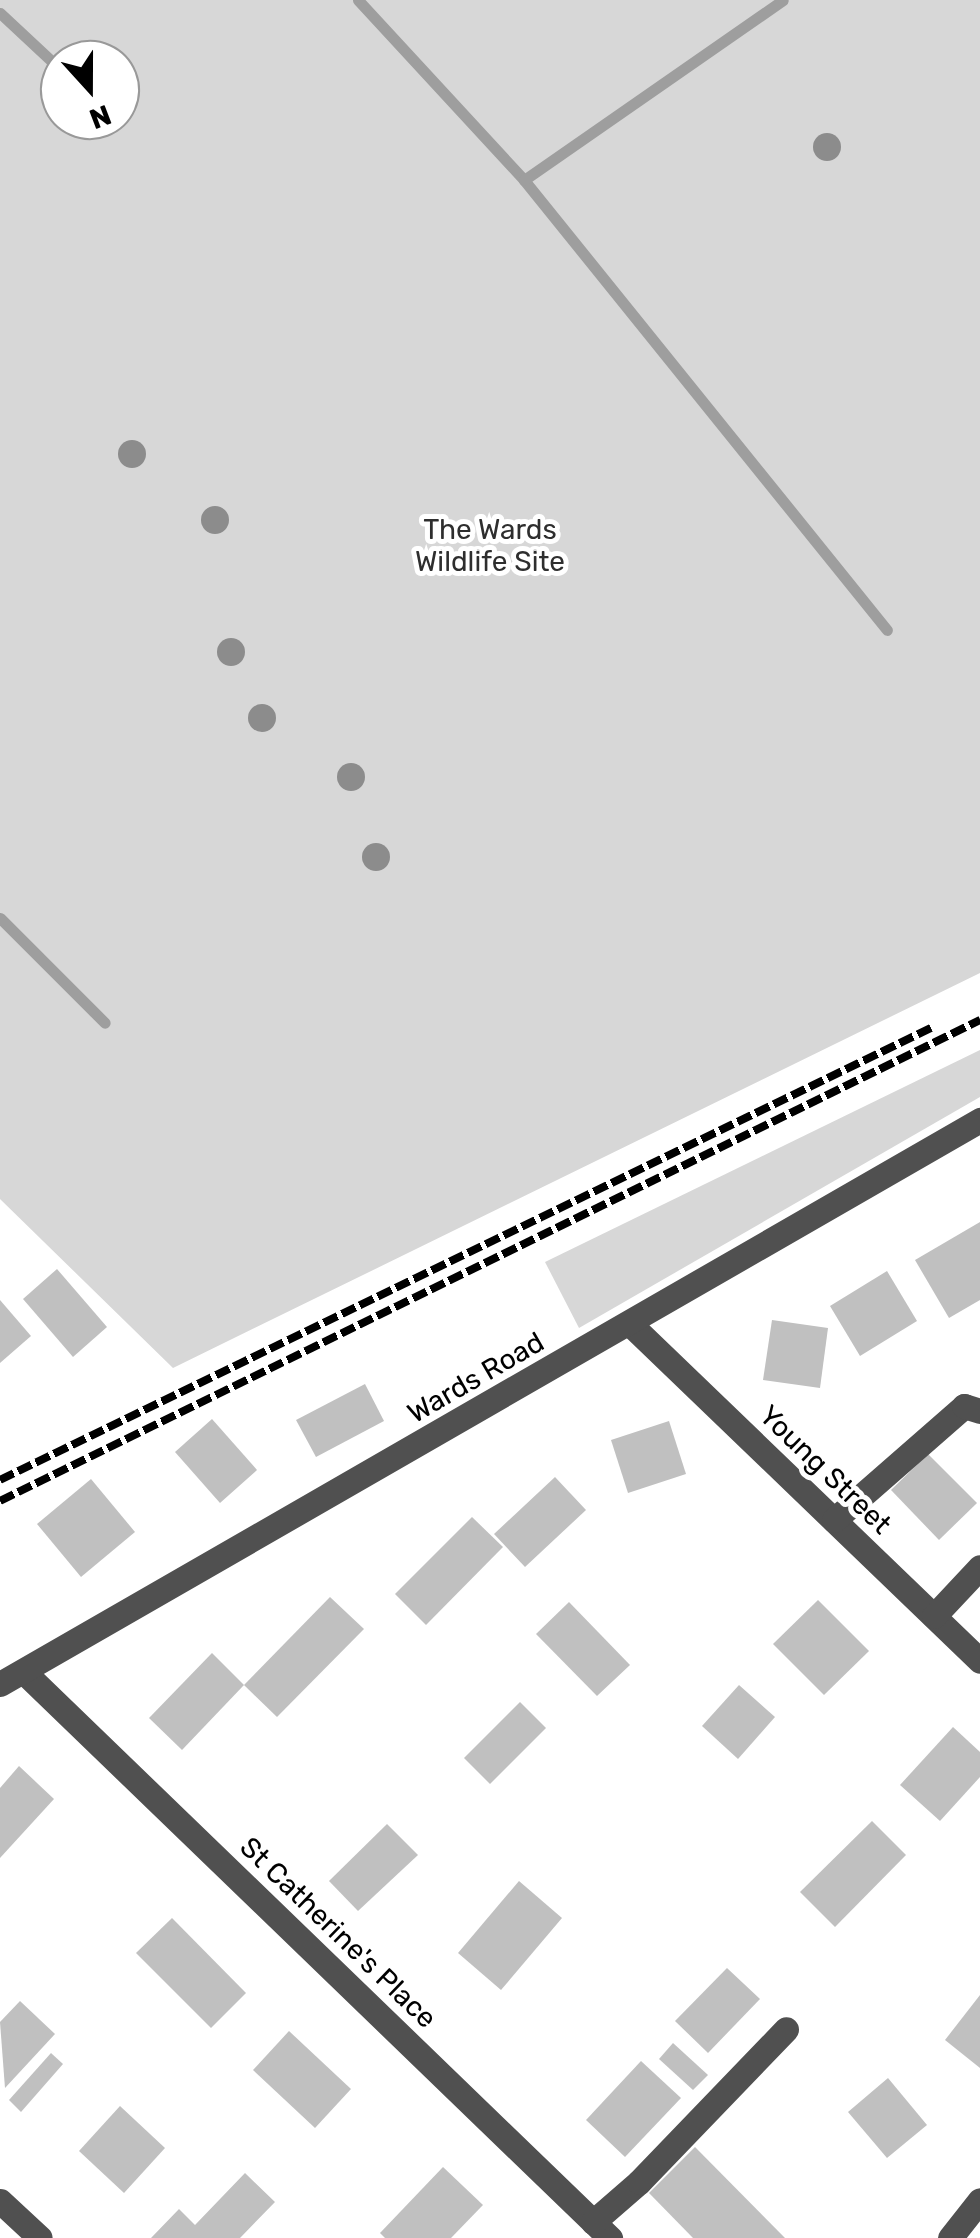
<!DOCTYPE html>
<html>
<head>
<meta charset="utf-8">
<style>
	body { margin:0 }
	#map { position:relative; width:980px; height:2238px; overflow:hidden; background:#fff; font-family:Rubik,sans-serif }
	div>[style] { position:absolute }
	[style*='--x'] { left:calc(var(--x)*1px); top:calc(var(--y)*1px); width:calc(var(--w)*1px); rotate:calc(var(--a)*1deg) }
	.green>* { inset:0; background:#d7d7d7 }
	.stream>* { height:11px; margin:-5.5px; padding:0 5.5px; transform-origin:5.5px; border-radius:5.5px; background:#9e9e9e }
	.building>* { inset:0; background:#c0c0c0 }
	.minor>* { height:25px; margin:-12.5px; padding:0 12.5px; transform-origin:12.5px; border-radius:12.5px; background:#505050 }
	.rail>* { height:8px; margin-top:-4px; transform-origin:0; background:repeating-linear-gradient(90deg,#000 0 15px,transparent 0 20px) }
	.trees>* { width:28px; height:28px; margin:-14px; border-radius:50%; background:#8c8c8c }
	span { translate:-50% -50%; white-space:nowrap; text-align:center; line-height:1.15; -webkit-text-stroke:10px #fff; paint-order:stroke }
	.park-label { font-size:28px; color:#2e2e2e }
	.street-label { font-size:28px; color:#000 }
	.north { position:absolute; left:40px; top:40px; width:100px; height:100px; box-sizing:border-box; background:#fff; border:2px solid #999; border-radius:50%; rotate:159deg; font-size:28px; font-weight:700; line-height:40px; text-align:center; color:#000 }
	.north::after { content:''; display:block; margin:auto; width:35px; height:45px; background:#000; clip-path:polygon(50% 0,100% 100%,50% 72%,0 100%) }
</style>
</head>
<body>
<div id="map">
	<div class="green">
		<i style="clip-path:polygon(evenodd,0 0,980px 0,980px 973px,173px 1368px,0 1199px,0 0,60px 60px,120px 60px,120px 120px,60px 120px,60px 60px)"></i>
		<i style="clip-path:polygon(980px 1050px,980px 1097px,579px 1328px,545px 1262px)"></i>
	</div>
	<div class="stream">
		<i style="--x:358;--y:0;--w:245;--a:47.3"></i>
		<i style="--x:524;--y:180;--w:578;--a:51.11"></i>
		<i style="--x:0;--y:13;--w:81;--a:43"></i>
		<i style="--x:524;--y:180;--w:315;--a:-34.8"></i>
		<i style="--x:0;--y:918;--w:148;--a:45"></i>
	</div>
	<div class="building">
		<i style="clip-path:polygon(980px 1222px,980px 1300px,949px 1318px,915px 1260px)"></i>
		<i style="clip-path:polygon(57px 1269px,107px 1327px,73px 1357px,23px 1299px)"></i>
		<i style="clip-path:polygon(887px 1271px,917px 1321px,860px 1356px,830px 1306px)"></i>
		<i style="clip-path:polygon(0 1300px,31px 1336px,0 1363px)"></i>
		<i style="clip-path:polygon(772px 1320px,828px 1328px,820px 1388px,763px 1380px)"></i>
		<i style="clip-path:polygon(365px 1384px,384px 1421px,316px 1457px,296px 1420px)"></i>
		<i style="clip-path:polygon(212px 1419px,257px 1470px,220px 1503px,175px 1452px)"></i>
		<i style="clip-path:polygon(669px 1421px,686px 1474px,628px 1493px,611px 1440px)"></i>
		<i style="clip-path:polygon(928px 1454px,977px 1503px,939px 1540px,891px 1490px)"></i>
		<i style="clip-path:polygon(555px 1477px,586px 1510px,525px 1567px,494px 1534px)"></i>
		<i style="clip-path:polygon(91px 1479px,135px 1532px,81px 1577px,37px 1524px)"></i>
		<i style="clip-path:polygon(472px 1517px,503px 1547px,426px 1625px,395px 1594px)"></i>
		<i style="clip-path:polygon(330px 1597px,364px 1629px,277px 1717px,244px 1685px)"></i>
		<i style="clip-path:polygon(818px 1600px,869px 1651px,824px 1695px,773px 1644px)"></i>
		<i style="clip-path:polygon(569px 1602px,630px 1665px,597px 1696px,536px 1634px)"></i>
		<i style="clip-path:polygon(212px 1653px,244px 1685px,182px 1750px,149px 1718px)"></i>
		<i style="clip-path:polygon(739px 1685px,775px 1717px,738px 1759px,702px 1726px)"></i>
		<i style="clip-path:polygon(520px 1702px,546px 1728px,490px 1784px,464px 1758px)"></i>
		<i style="clip-path:polygon(953px 1727px,980px 1752px,980px 1777px,940px 1821px,900px 1785px)"></i>
		<i style="clip-path:polygon(19px 1766px,54px 1799px,0 1858px,0 1788px)"></i>
		<i style="clip-path:polygon(872px 1821px,906px 1855px,835px 1927px,800px 1892px)"></i>
		<i style="clip-path:polygon(387px 1824px,418px 1855px,358px 1911px,329px 1881px)"></i>
		<i style="clip-path:polygon(519px 1881px,562px 1918px,501px 1990px,458px 1953px)"></i>
		<i style="clip-path:polygon(172px 1918px,246px 1993px,211px 2028px,136px 1953px)"></i>
		<i style="clip-path:polygon(727px 1968px,760px 1999px,708px 2053px,675px 2021px)"></i>
		<i style="clip-path:polygon(980px 1995px,980px 2068px,945px 2040px)"></i>
		<i style="clip-path:polygon(20px 2001px,55px 2034px,5px 2088px,0 2022px)"></i>
		<i style="clip-path:polygon(289px 2031px,351px 2089px,315px 2128px,253px 2070px)"></i>
		<i style="clip-path:polygon(673px 2043px,708px 2075px,693px 2090px,659px 2059px)"></i>
		<i style="clip-path:polygon(51px 2053px,63px 2064px,21px 2112px,9px 2100px)"></i>
		<i style="clip-path:polygon(641px 2061px,681px 2098px,625px 2157px,586px 2120px)"></i>
		<i style="clip-path:polygon(888px 2078px,927px 2125px,887px 2158px,848px 2112px)"></i>
		<i style="clip-path:polygon(120px 2106px,165px 2148px,124px 2193px,79px 2151px)"></i>
		<i style="clip-path:polygon(695px 2147px,785px 2238px,693px 2238px,649px 2193px)"></i>
		<i style="clip-path:polygon(443px 2167px,483px 2205px,451px 2238px,385px 2238px,380px 2233px)"></i>
		<i style="clip-path:polygon(245px 2173px,275px 2202px,240px 2238px,151px 2238px,179px 2209px,195px 2225px)"></i>
	</div>
	<div class="minor">
		<i style="--x:629;--y:1323;--w:487;--a:43.9"></i>
		<i style="--x:834;--y:1520;--w:173;--a:-41.2"></i>
		<i style="--x:964;--y:1406;--w:17;--a:17"></i>
		<i style="--x:934;--y:1616;--w:67;--a:-46.8"></i>
		<i style="--x:24;--y:1672;--w:815;--a:44.01"></i>
		<i style="--x:0;--y:1684;--w:1131;--a:-29.92"></i>
		<i style="--x:0;--y:2201;--w:54;--a:42.8"></i>
		<i style="--x:593;--y:2222;--w:61;--a:-41"></i>
		<i style="--x:639;--y:2182;--w:212;--a:-46.1"></i>
		<i style="--x:950;--y:2238;--w:48;--a:-51.7"></i>
	</div>
	<div class="rail">
		<i style="--x:0;--y:1480;--w:1035;--a:-25.9"></i>
		<i style="--x:0;--y:1501;--w:1092;--a:-26.14"></i>
	</div>
	<div class="trees">
		<i style="left:827px;top:147px"></i>
		<i style="left:132px;top:454px"></i>
		<i style="left:215px;top:520px"></i>
		<i style="left:231px;top:652px"></i>
		<i style="left:262px;top:718px"></i>
		<i style="left:351px;top:777px"></i>
		<i style="left:376px;top:857px"></i>
	</div>
	<div class="park-label">
		<span style="left:490px;top:546px">The Wards<br>Wildlife Site</span>
	</div>
	<div class="street-label">
		<span style="left:476px;top:1378px;rotate:-30deg">Wards Road</span>
		<span style="left:825px;top:1470px;rotate:44deg">Young Street</span>
		<span style="left:338px;top:1933px;rotate:44deg">St Catherine's Place</span>
	</div>
	<div class="north">N</div>
</div>
</body>
</html>
